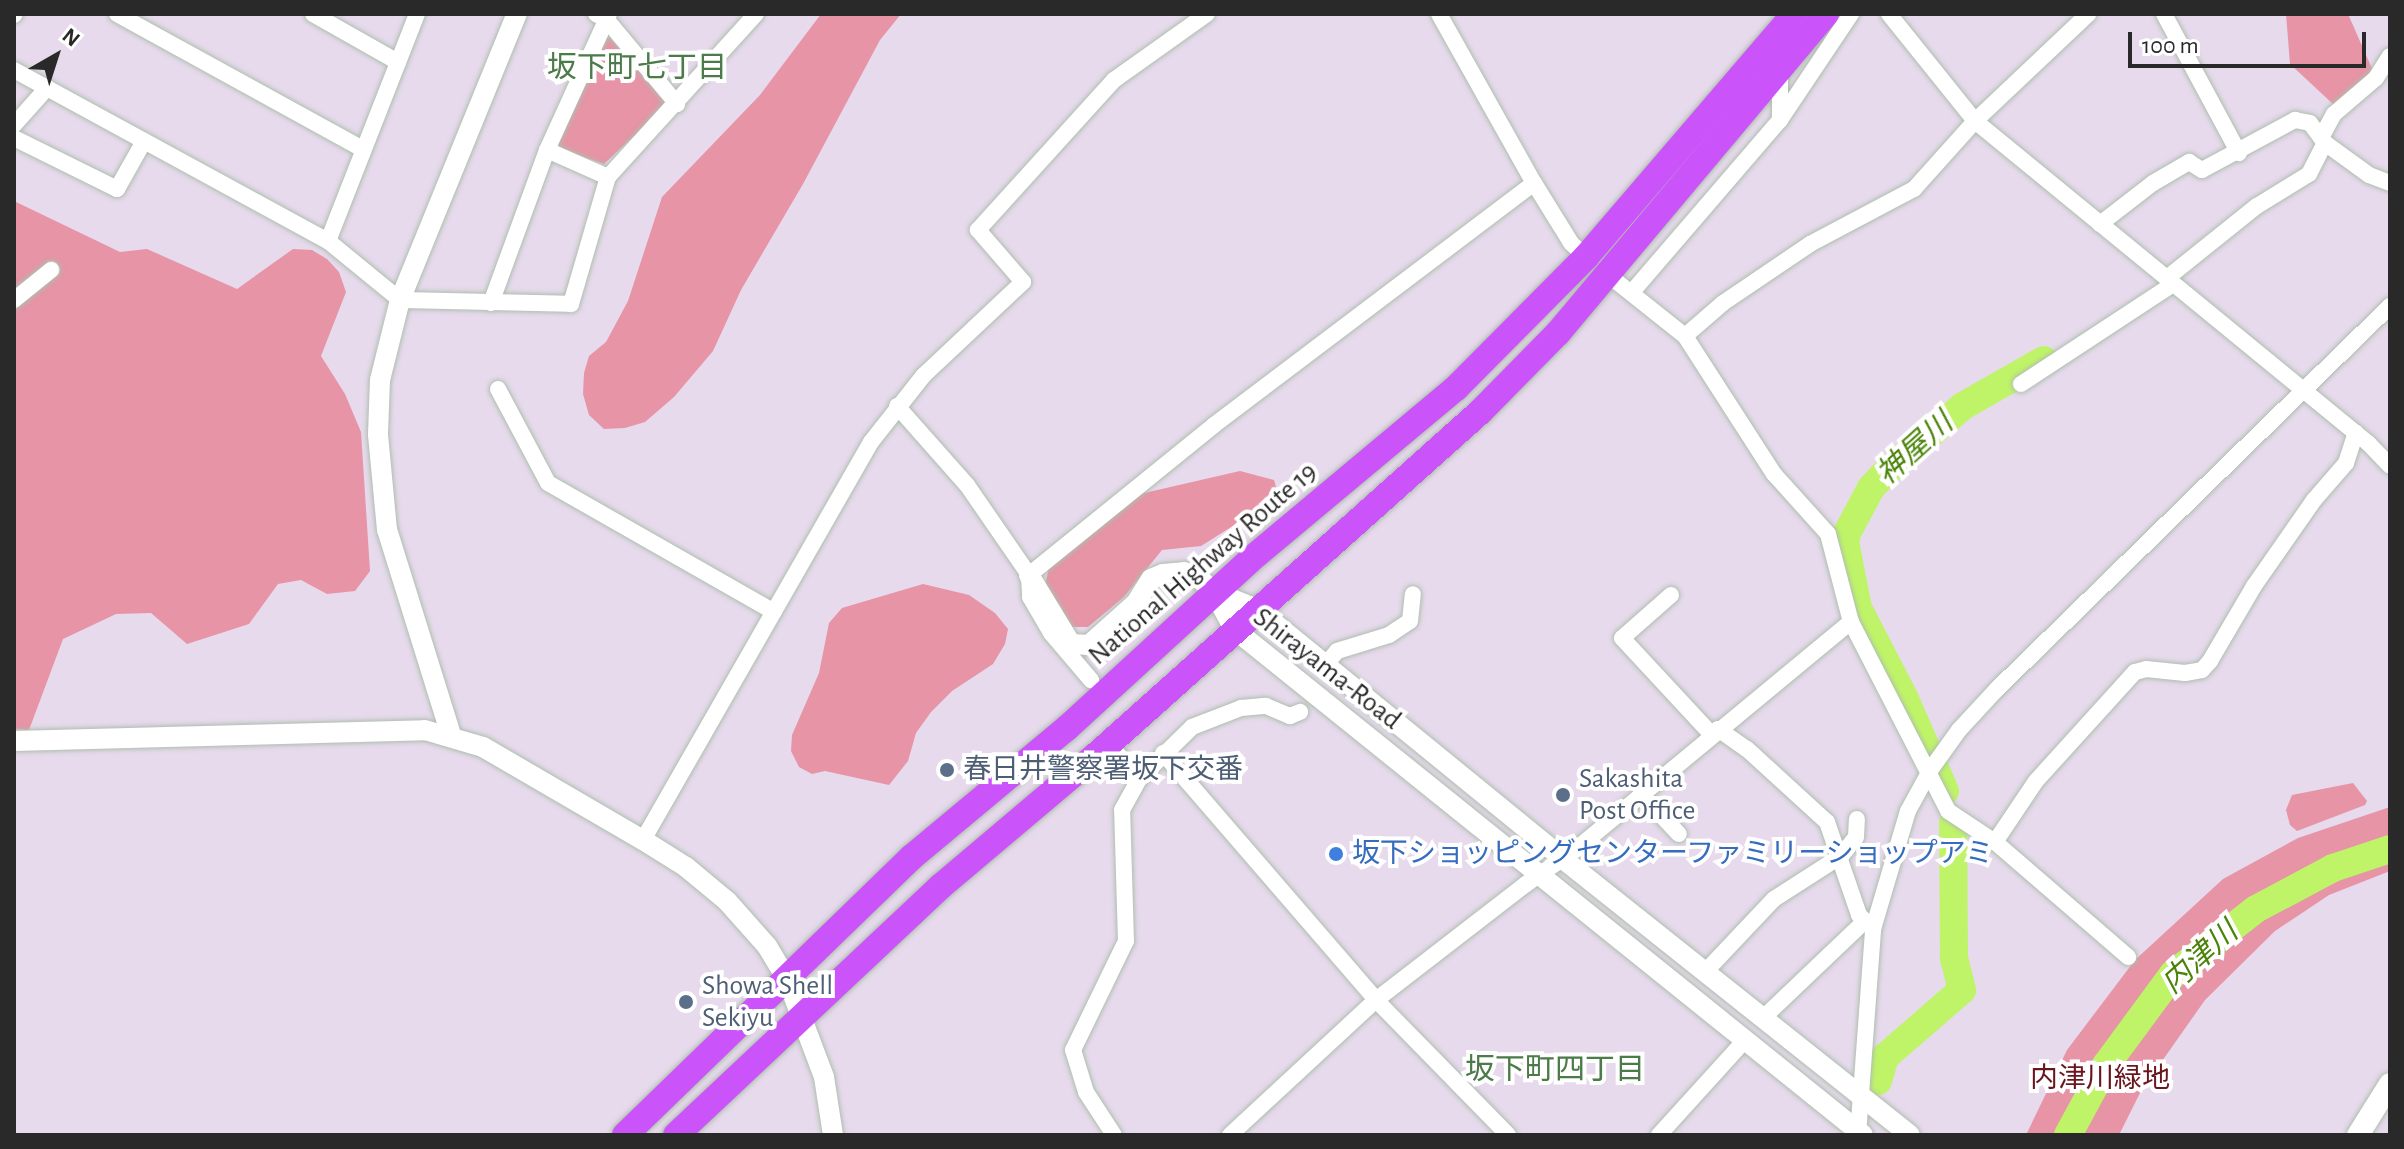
<!DOCTYPE html>
<html>
<head>
<meta charset="utf-8">
<style>
	body { margin:0 }
	#map { position:relative; width:2404px; height:1149px; overflow:hidden; background:#e6daec; font-family:"Alegreya Sans","Noto Sans JP",sans-serif }
	div>[style] { position:absolute }
	[style*='--x'] { left:calc(var(--x)*1px); top:calc(var(--y)*1px); width:calc(var(--w)*1px); rotate:calc(var(--a)*1deg) }
	.green>* { inset:0; background:#e694a6 }
	.river>* { height:28px; margin:-14px; padding:0 14px; transform-origin:14px; border-radius:14px; background:#bff468 }
	.roads { filter:drop-shadow(0 0 2px #afbeae) drop-shadow(0 0 2px #afbeae) }
	.minor>* { height:16px; margin:-8px; padding:0 8px; transform-origin:8px; border-radius:8px; background:#fff }
	.tertiary>* { height:20px; margin:-10px; padding:0 10px; transform-origin:10px; border-radius:10px; background:#fff }
	.secondary>* { height:22px; margin:-11px; padding:0 11px; transform-origin:11px; border-radius:11px; background:#fff }
	.trunk>* { height:26px; margin:-13px; padding:0 13px; transform-origin:13px; border-radius:13px; background:#ca54fa }
	.dots>* { width:22px; height:22px; translate:-50% -50%; box-sizing:border-box; border:4px solid #fff; border-radius:50% }
	span { translate:-50% -50%; white-space:nowrap; text-align:center; line-height:1.15; -webkit-text-stroke:8px #fff; paint-order:stroke }
	.street-label { font-size:28px; color:#292929 }
	.service-label { font-size:28px; color:#4e5e75 }
	.left { translate:0 -50%; text-align:left }
	.shop-label { font-size:28px; color:#366cbe }
	.park-label { font-size:28px; color:#69161e }
	.neighbourhood-label { font-size:30px; color:#4b7b48 }
	.water-label { font-size:30px; color:#4b8309; font-style:italic }
	.frame { position:absolute; inset:0; border:16px solid #292929; pointer-events:none }
	.north { position:absolute; left:16px; top:16px; width:80px; height:80px; -webkit-text-stroke:6px #fff; paint-order:stroke; rotate:39deg; font-size:22px; font-weight:700; line-height:32px; text-align:center; color:#292929 }
	.north::after { content:''; display:block; margin:auto; width:28px; height:36px; background:#292929; clip-path:polygon(50% 0,100% 100%,50% 72%,0 100%) }
	.scale { position:absolute; left:2128px; top:32px; width:238px; height:36px; box-sizing:border-box; border:4px solid #292929; border-top:0; padding-left:10px; font-size:24px; line-height:28px; white-space:nowrap; color:#292929; -webkit-text-stroke:6px #fff; paint-order:stroke }
</style>
</head>
<body>
<div id="map">
	<div class="green">
		<i style="clip-path:polygon(821px 14px,901px 14px,880px 40px,803px 184px,741px 290px,713px 351px,674px 397px,645px 422px,625px 428px,604px 429px,589px 415px,583px 394px,584px 373px,589px 356px,606px 342px,628px 301px,662px 197px,760px 95px)"></i>
		<i style="clip-path:polygon(2286px 14px,2348px 14px,2374px 73px,2334px 105px,2290px 64px)"></i>
		<i style="clip-path:polygon(603px 38px,610px 38px,666px 101px,665px 107px,604px 164px,560px 149px,556px 143px)"></i>
		<i style="clip-path:polygon(14px 201px,120px 252px,147px 249px,237px 289px,293px 249px,312px 250px,327px 259px,339px 272px,346px 292px,321px 356px,345px 394px,361px 432px,370px 571px,355px 591px,327px 594px,301px 580px,278px 584px,249px 624px,187px 644px,151px 613px,116px 614px,63px 639px,29px 730px,14px 729px)"></i>
		<i style="clip-path:polygon(1240px 471px,1274px 480px,1279px 497px,1201px 546px,1162px 550px,1124px 597px,1088px 627px,1070px 627px,1045px 585px,1049px 567px,1140px 494px)"></i>
		<i style="clip-path:polygon(923px 584px,969px 595px,995px 613px,1008px 629px,1005px 644px,993px 664px,952px 691px,931px 712px,916px 733px,908px 761px,889px 785px,825px 771px,812px 774px,799px 767px,791px 751px,792px 735px,819px 673px,829px 623px,842px 608px)"></i>
		<i style="clip-path:polygon(2353px 783px,2367px 801px,2365px 805px,2297px 831px,2290px 825px,2286px 810px,2292px 795px)"></i>
		<i style="clip-path:polygon(2390px 807px,2390px 871px,2329px 895px,2275px 931px,2205px 1000px,2141px 1091px,2119px 1135px,2026px 1135px,2067px 1050px,2135px 960px,2223px 879px,2298px 838px)"></i>
	</div>
	<div class="river">
		<i style="--x:1945;--y:791;--w:100;--a:-113.5"></i>
		<i style="--x:1905;--y:699;--w:102;--a:-117.3"></i>
		<i style="--x:1858;--y:608;--w:67;--a:-101.1"></i>
		<i style="--x:1845;--y:542;--w:9;--a:-77"></i>
		<i style="--x:1847;--y:533;--w:51;--a:-61.9"></i>
		<i style="--x:1871;--y:488;--w:19;--a:-47"></i>
		<i style="--x:1884;--y:474;--w:104;--a:-40.7"></i>
		<i style="--x:1963;--y:406;--w:93;--a:-29.6"></i>
		<i style="--x:1878;--y:1081;--w:25;--a:-74"></i>
		<i style="--x:1885;--y:1057;--w:102;--a:-41"></i>
		<i style="--x:1962;--y:990;--w:34;--a:-104"></i>
		<i style="--x:1954;--y:957;--w:134;--a:-90.4"></i>
		<i style="--x:2068;--y:1135;--w:80;--a:-61.5"></i>
		<i style="--x:2106;--y:1065;--w:113;--a:-53.6"></i>
		<i style="--x:2173;--y:974;--w:105;--a:-38.1"></i>
		<i style="--x:2256;--y:909;--w:87;--a:-28"></i>
		<i style="--x:2333;--y:868;--w:60;--a:-18.4"></i>
	</div>
	<div class="roads">
		<div class="minor">
			<i style="--x:117;--y:14;--w:281;--a:28.8"></i>
			<i style="--x:313;--y:14;--w:98;--a:29.5"></i>
			<i style="--x:596;--y:14;--w:11;--a:27"></i>
			<i style="--x:606;--y:19;--w:111;--a:50.1"></i>
			<i style="--x:1439;--y:14;--w:194;--a:60.7"></i>
			<i style="--x:1534;--y:183;--w:70;--a:58.3"></i>
			<i style="--x:1571;--y:243;--w:21;--a:43"></i>
			<i style="--x:1889;--y:14;--w:137;--a:51.2"></i>
			<i style="--x:1975;--y:121;--w:509;--a:39.34"></i>
			<i style="--x:2369;--y:444;--w:30;--a:46"></i>
			<i style="--x:2164;--y:14;--w:158;--a:61.7"></i>
			<i style="--x:14;--y:15;--w:1;--a:-45"></i>
			<i style="--x:14;--y:70;--w:358;--a:28.6"></i>
			<i style="--x:328;--y:241;--w:93;--a:39.3"></i>
			<i style="--x:400;--y:300;--w:171;--a:1.3"></i>
			<i style="--x:571;--y:304;--w:132;--a:-73.8"></i>
			<i style="--x:608;--y:177;--w:220;--a:-47.8"></i>
			<i style="--x:1780;--y:120;--w:50;--a:-90"></i>
			<i style="--x:14;--y:125;--w:50;--a:-48.3"></i>
			<i style="--x:14;--y:138;--w:115;--a:26.3"></i>
			<i style="--x:117;--y:189;--w:55;--a:-60.6"></i>
			<i style="--x:2321;--y:138;--w:27;--a:-62"></i>
			<i style="--x:2334;--y:114;--w:55;--a:-40.6"></i>
			<i style="--x:2376;--y:78;--w:26;--a:-58"></i>
			<i style="--x:547;--y:150;--w:67;--a:23.9"></i>
			<i style="--x:2100;--y:224;--w:67;--a:-37.7"></i>
			<i style="--x:2153;--y:183;--w:42;--a:-30.3"></i>
			<i style="--x:2189;--y:162;--w:15;--a:32"></i>
			<i style="--x:2202;--y:170;--w:106;--a:-28.3"></i>
			<i style="--x:2295;--y:120;--w:15;--a:11"></i>
			<i style="--x:2310;--y:123;--w:25;--a:53"></i>
			<i style="--x:2325;--y:143;--w:54;--a:36"></i>
			<i style="--x:2369;--y:175;--w:22;--a:21"></i>
			<i style="--x:328;--y:241;--w:244;--a:-68.6"></i>
			<i style="--x:1607;--y:274;--w:100;--a:38.5"></i>
			<i style="--x:1685;--y:336;--w:164;--a:57.2"></i>
			<i style="--x:1774;--y:474;--w:81;--a:48"></i>
			<i style="--x:1828;--y:534;--w:91;--a:75.4"></i>
			<i style="--x:1851;--y:622;--w:212;--a:62.8"></i>
			<i style="--x:1948;--y:811;--w:56;--a:33.4"></i>
			<i style="--x:1995;--y:842;--w:176;--a:40.8"></i>
			<i style="--x:2167;--y:278;--w:115;--a:-38.7"></i>
			<i style="--x:2257;--y:206;--w:61;--a:-31.6"></i>
			<i style="--x:2309;--y:174;--w:35;--a:-63"></i>
			<i style="--x:1632;--y:292;--w:227;--a:-49.3"></i>
			<i style="--x:1780;--y:120;--w:128;--a:-56.2"></i>
			<i style="--x:14;--y:300;--w:48;--a:-39"></i>
			<i style="--x:491;--y:303;--w:163;--a:-69.9"></i>
			<i style="--x:547;--y:150;--w:149;--a:-65.5"></i>
			<i style="--x:1685;--y:336;--w:50;--a:-41"></i>
			<i style="--x:1723;--y:303;--w:105;--a:-34.1"></i>
			<i style="--x:1810;--y:244;--w:118;--a:-27.9"></i>
			<i style="--x:1914;--y:189;--w:91;--a:-48.1"></i>
			<i style="--x:1975;--y:121;--w:156;--a:-43.4"></i>
			<i style="--x:2021;--y:384;--w:182;--a:-33.3"></i>
			<i style="--x:498;--y:389;--w:106;--a:62"></i>
			<i style="--x:548;--y:483;--w:260;--a:29.7"></i>
			<i style="--x:897;--y:406;--w:106;--a:48.5"></i>
			<i style="--x:967;--y:485;--w:109;--a:55.4"></i>
			<i style="--x:1029;--y:575;--w:22;--a:87"></i>
			<i style="--x:1030;--y:597;--w:42;--a:59.7"></i>
			<i style="--x:1051;--y:633;--w:62;--a:49.6"></i>
			<i style="--x:1029;--y:575;--w:238;--a:-39"></i>
			<i style="--x:1214;--y:425;--w:401;--a:-37.1"></i>
			<i style="--x:1671;--y:595;--w:65;--a:138.7"></i>
			<i style="--x:1622;--y:638;--w:132;--a:47.1"></i>
			<i style="--x:1325;--y:665;--w:18;--a:-49"></i>
			<i style="--x:1337;--y:651;--w:54;--a:-17.1"></i>
			<i style="--x:1389;--y:635;--w:25;--a:-34"></i>
			<i style="--x:1410;--y:621;--w:27;--a:-84"></i>
			<i style="--x:1718;--y:729;--w:35;--a:35"></i>
			<i style="--x:1747;--y:749;--w:108;--a:42.4"></i>
			<i style="--x:1827;--y:822;--w:98;--a:71"></i>
			<i style="--x:1859;--y:915;--w:20;--a:45"></i>
			<i style="--x:1108;--y:744;--w:47;--a:46.7"></i>
			<i style="--x:1163;--y:753;--w:326;--a:49.2"></i>
			<i style="--x:1376;--y:1000;--w:189;--a:45.6"></i>
			<i style="--x:1641;--y:794;--w:55;--a:46.5"></i>
			<i style="--x:643;--y:840;--w:459;--a:-60.2"></i>
			<i style="--x:871;--y:442;--w:85;--a:-51.7"></i>
			<i style="--x:924;--y:375;--w:136;--a:-43.2"></i>
			<i style="--x:1023;--y:282;--w:69;--a:-130.9"></i>
			<i style="--x:978;--y:230;--w:202;--a:-47.8"></i>
			<i style="--x:1114;--y:80;--w:114;--a:-35.4"></i>
			<i style="--x:1995;--y:842;--w:73;--a:-56.1"></i>
			<i style="--x:2036;--y:781;--w:147;--a:-47.8"></i>
			<i style="--x:2135;--y:672;--w:11;--a:-15"></i>
			<i style="--x:2146;--y:669;--w:39;--a:6"></i>
			<i style="--x:2185;--y:673;--w:17;--a:-10"></i>
			<i style="--x:2202;--y:670;--w:12;--a:-48"></i>
			<i style="--x:2210;--y:661;--w:87;--a:-59.6"></i>
			<i style="--x:2254;--y:586;--w:105;--a:-55.1"></i>
			<i style="--x:2314;--y:500;--w:49;--a:-49.1"></i>
			<i style="--x:2346;--y:463;--w:32;--a:-72"></i>
			<i style="--x:1705;--y:972;--w:100;--a:-46.6"></i>
			<i style="--x:1774;--y:899;--w:80;--a:-32.7"></i>
			<i style="--x:1841;--y:856;--w:24;--a:-52"></i>
			<i style="--x:1856;--y:837;--w:18;--a:-87"></i>
			<i style="--x:1763;--y:1018;--w:141;--a:-43.6"></i>
			<i style="--x:1114;--y:1135;--w:51;--a:-123.1"></i>
			<i style="--x:1086;--y:1092;--w:44;--a:-107.2"></i>
			<i style="--x:1073;--y:1050;--w:121;--a:-64.1"></i>
			<i style="--x:1126;--y:941;--w:131;--a:-91.7"></i>
			<i style="--x:1122;--y:810;--w:37;--a:-61"></i>
			<i style="--x:1140;--y:778;--w:73;--a:-44.4"></i>
			<i style="--x:1192;--y:727;--w:53;--a:-21.2"></i>
			<i style="--x:1241;--y:708;--w:25;--a:-5"></i>
			<i style="--x:1266;--y:706;--w:26;--a:23"></i>
			<i style="--x:1290;--y:716;--w:11;--a:-22"></i>
			<i style="--x:1230;--y:1135;--w:199;--a:-42.8"></i>
			<i style="--x:1376;--y:1000;--w:190;--a:-37.7"></i>
			<i style="--x:1526;--y:884;--w:60;--a:-34.8"></i>
			<i style="--x:1575;--y:850;--w:358;--a:-39.6"></i>
			<i style="--x:1659;--y:1135;--w:128;--a:-47.8"></i>
			<i style="--x:1858;--y:1135;--w:207;--a:-85.8"></i>
			<i style="--x:1873;--y:929;--w:123;--a:-73.5"></i>
			<i style="--x:1908;--y:811;--w:48;--a:-61.3"></i>
			<i style="--x:1931;--y:769;--w:48;--a:-54.3"></i>
			<i style="--x:1959;--y:730;--w:56;--a:-47.2"></i>
			<i style="--x:1997;--y:689;--w:549;--a:-44.26"></i>
		</div>
		<div class="tertiary">
			<i style="--x:1029;--y:575;--w:81;--a:58.7"></i>
			<i style="--x:1071;--y:644;--w:18;--a:3"></i>
			<i style="--x:1089;--y:645;--w:63;--a:-41.8"></i>
			<i style="--x:1136;--y:603;--w:28;--a:-58"></i>
			<i style="--x:1151;--y:579;--w:13;--a:-23"></i>
			<i style="--x:1163;--y:574;--w:21;--a:-5"></i>
			<i style="--x:1184;--y:572;--w:17;--a:24"></i>
			<i style="--x:1200;--y:579;--w:19;--a:43"></i>
			<i style="--x:1214;--y:592;--w:42;--a:61.6"></i>
			<i style="--x:1234;--y:629;--w:807;--a:38.81"></i>
			<i style="--x:1214;--y:592;--w:46;--a:21.6"></i>
			<i style="--x:1257;--y:609;--w:395;--a:39.2"></i>
			<i style="--x:1563;--y:859;--w:443;--a:38.5"></i>
			<i style="--x:451;--y:735;--w:215;--a:-107.3"></i>
			<i style="--x:387;--y:530;--w:96;--a:-95.4"></i>
			<i style="--x:378;--y:434;--w:54;--a:-87.9"></i>
			<i style="--x:380;--y:380;--w:82;--a:-76"></i>
			<i style="--x:400;--y:300;--w:309;--a:-67.8"></i>
			<i style="--x:14;--y:741;--w:411;--a:-1.5"></i>
			<i style="--x:425;--y:730;--w:60;--a:16.3"></i>
			<i style="--x:483;--y:747;--w:185;--a:30.2"></i>
			<i style="--x:643;--y:840;--w:51;--a:32.1"></i>
			<i style="--x:686;--y:867;--w:53;--a:39.7"></i>
			<i style="--x:727;--y:901;--w:60;--a:48.4"></i>
			<i style="--x:767;--y:946;--w:39;--a:59"></i>
			<i style="--x:787;--y:979;--w:105;--a:69.3"></i>
			<i style="--x:824;--y:1077;--w:59;--a:81.2"></i>
		</div>
		<div class="secondary">
			<i style="--x:2358;--y:1135;--w:60;--a:-57.9"></i>
		</div>
		<div class="trunk">
			<i style="--x:625;--y:1135;--w:400;--a:-44.1"></i>
			<i style="--x:912;--y:857;--w:202;--a:-39.8"></i>
			<i style="--x:1067;--y:728;--w:247;--a:-42.5"></i>
			<i style="--x:1249;--y:561;--w:270;--a:-39.9"></i>
			<i style="--x:1456;--y:388;--w:185;--a:-45.2"></i>
			<i style="--x:1586;--y:257;--w:320;--a:-49.4"></i>
			<i style="--x:676;--y:1135;--w:362;--a:-43.2"></i>
			<i style="--x:940;--y:887;--w:202;--a:-40.2"></i>
			<i style="--x:1094;--y:757;--w:518;--a:-41.79"></i>
			<i style="--x:1480;--y:412;--w:111;--a:-45.4"></i>
			<i style="--x:1558;--y:333;--w:417;--a:-50"></i>
		</div>
	</div>
	<div class="dots">
		<i style="left:947px;top:770px;background:#5c6f8a"></i>
		<i style="left:1563px;top:795px;background:#5c6f8a"></i>
		<i style="left:1336px;top:854px;background:#3f7fe0"></i>
		<i style="left:686px;top:1002px;background:#5c6f8a"></i>
	</div>
	<div class="street-label">
		<span style="left:1203px;top:564px;rotate:-41deg">National Highway Route 19</span>
		<span style="left:1327px;top:669px;rotate:38deg">Shirayama-Road</span>
	</div>
	<div class="service-label">
		<span class="left" style="left:963px;top:770px">春日井警察署坂下交番</span>
		<span class="left" style="left:1579px;top:795px">Sakashita<br>Post Office</span>
		<span class="left" style="left:702px;top:1002px">Showa Shell<br>Sekiyu</span>
	</div>
	<div class="shop-label">
		<span class="left" style="left:1352px;top:854px">坂下ショッピングセンターファミリーショップアミ</span>
	</div>
	<div class="park-label">
		<span style="left:2100px;top:1079px">内津川緑地</span>
	</div>
	<div class="neighbourhood-label">
		<span style="left:637px;top:68px">坂下町七丁目</span>
		<span style="left:1555px;top:1070px">坂下町四丁目</span>
	</div>
	<div class="water-label">
		<span style="left:1915px;top:449px;rotate:-42deg">神屋川</span>
		<span style="left:2200px;top:958px;rotate:-42deg">内津川</span>
	</div>
	<div class="frame"></div>
	<div class="north">N</div>
	<div class="scale">100 m</div>
</div>
</body>
</html>
